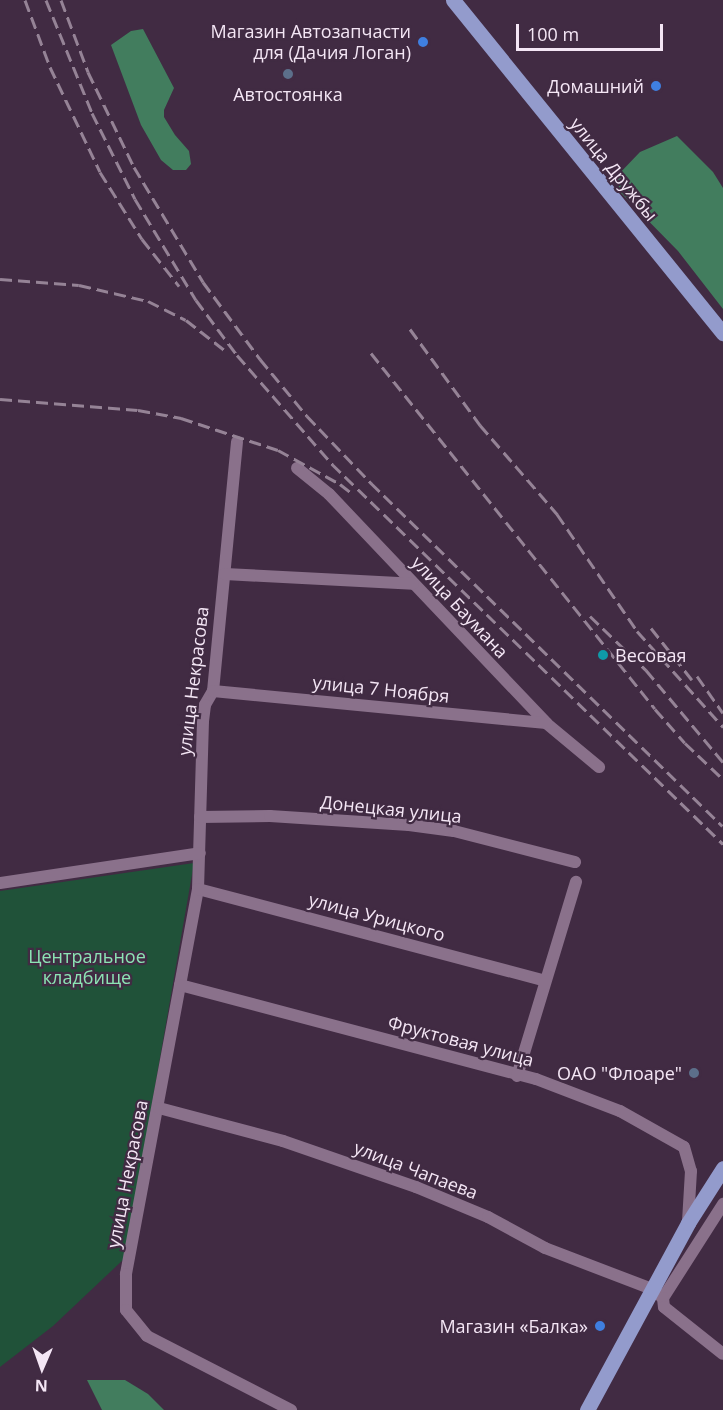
<!DOCTYPE html>
<html>
<head>
<meta charset="utf-8">
<style>
	body { margin:0 }
	#map { position:relative; width:723px; height:1410px; overflow:hidden; background:#412b43; font-family:"Open Sans",sans-serif }
	div>[style] { position:absolute }
	[style*='--x'] { left:calc(var(--x)*1px); top:calc(var(--y)*1px); width:calc(var(--w)*1px); rotate:calc(var(--a)*1deg) }
	.green>* { inset:0; background:#205239 }
	.forest>* { inset:0; background:#427d5e }
	.minor>* { height:12px; margin:-6px; padding:0 6px; transform-origin:6px; border-radius:6px; background:#8a718b }
	.major>* { height:15px; margin:-7.5px; padding:0 7.5px; transform-origin:7.5px; border-radius:7.5px; background:#939bcc }
	.rail>* { height:3px; margin-top:-1.5px; transform-origin:0; background:repeating-linear-gradient(90deg,#958396 0 12px,transparent 0 18px) }
	.dots>* { width:16px; height:16px; translate:-50% -50%; box-sizing:border-box; border:3px solid #412b43; border-radius:50% }
	span { translate:-50% -50%; white-space:nowrap; text-align:center; line-height:1.15; -webkit-text-stroke:4.5px #412b43; paint-order:stroke }
	.poi-label { font-size:18px; color:#f4e6f5 }
	.right { translate:-100% -50%; text-align:right }
	.left { translate:0 -50%; text-align:left }
	.street-label { font-size:18px; color:#f4e6f5 }
	.park-label { font-size:18px; color:#8ce4b4 }
	.north { position:absolute; left:12px; top:1338px; width:60px; height:60px; -webkit-text-stroke:4px #412b43; paint-order:stroke; rotate:182deg; font-size:16px; font-weight:700; line-height:24px; text-align:center; color:#f4e6f5 }
	.north::after { content:''; display:block; margin:auto; width:21px; height:27px; background:#f4e6f5; clip-path:polygon(50% 0,100% 100%,50% 72%,0 100%) }
	.scale { position:absolute; left:516px; top:24px; width:147px; height:27px; box-sizing:border-box; border:3px solid #f4e6f5; border-top:0; padding-left:8px; font-size:18px; line-height:21px; white-space:nowrap; color:#f4e6f5; -webkit-text-stroke:4px #412b43; paint-order:stroke }
</style>
</head>
<body>
<div id="map">
	<div class="green">
		<i style="clip-path:polygon(194px 863px,125px 1258px,53px 1326px,0 1367px,0 891px)"></i>
	</div>
	<div class="forest">
		<i style="clip-path:polygon(143px 29px,174px 88px,164px 110px,164px 117px,175px 135px,189px 151px,191px 164px,186px 170px,173px 170px,161px 160px,141px 125px,111px 45px,131px 31px)"></i>
		<i style="clip-path:polygon(677px 136px,713px 172px,723px 188px,723px 309px,678px 251px,620px 192px,615px 178px,640px 152px)"></i>
		<i style="clip-path:polygon(87px 1380px,125px 1380px,148px 1394px,164px 1410px,102px 1410px)"></i>
	</div>
	<div class="minor">
		<i style="--x:237;--y:442;--w:250;--a:95.5"></i>
		<i style="--x:213;--y:691;--w:16;--a:120"></i>
		<i style="--x:205;--y:705;--w:16;--a:97"></i>
		<i style="--x:203;--y:721;--w:168;--a:91.7"></i>
		<i style="--x:198;--y:889;--w:392;--a:100.6"></i>
		<i style="--x:126;--y:1274;--w:36;--a:90"></i>
		<i style="--x:126;--y:1310;--w:33;--a:51"></i>
		<i style="--x:147;--y:1336;--w:162;--a:27.2"></i>
		<i style="--x:297;--y:468;--w:41;--a:39.1"></i>
		<i style="--x:329;--y:494;--w:315;--a:46.5"></i>
		<i style="--x:546;--y:723;--w:69;--a:39.7"></i>
		<i style="--x:225;--y:574;--w:188;--a:3"></i>
		<i style="--x:213;--y:691;--w:335;--a:5.5"></i>
		<i style="--x:200;--y:817;--w:70;--a:-0.8"></i>
		<i style="--x:270;--y:816;--w:139;--a:3.7"></i>
		<i style="--x:409;--y:825;--w:45;--a:7.6"></i>
		<i style="--x:454;--y:831;--w:125;--a:14.4"></i>
		<i style="--x:0;--y:883;--w:202;--a:-8.5"></i>
		<i style="--x:198;--y:889;--w:359;--a:14.8"></i>
		<i style="--x:180;--y:985;--w:368;--a:14.8"></i>
		<i style="--x:536;--y:1079;--w:90;--a:20.9"></i>
		<i style="--x:620;--y:1111;--w:73;--a:29.4"></i>
		<i style="--x:684;--y:1147;--w:25;--a:74"></i>
		<i style="--x:691;--y:1171;--w:50;--a:93.4"></i>
		<i style="--x:517;--y:1076;--w:203;--a:-73.1"></i>
		<i style="--x:159;--y:1108;--w:128;--a:14.9"></i>
		<i style="--x:283;--y:1141;--w:141;--a:19.1"></i>
		<i style="--x:416;--y:1187;--w:78;--a:22.6"></i>
		<i style="--x:488;--y:1217;--w:65;--a:28.5"></i>
		<i style="--x:545;--y:1248;--w:115;--a:21"></i>
		<i style="--x:652;--y:1289;--w:14;--a:39"></i>
		<i style="--x:663;--y:1298;--w:112;--a:-57.4"></i>
		<i style="--x:663;--y:1298;--w:9;--a:84"></i>
		<i style="--x:664;--y:1307;--w:75;--a:38.5"></i>
	</div>
	<div class="major">
		<i style="--x:453;--y:0;--w:429;--a:51"></i>
		<i style="--x:587;--y:1410;--w:213;--a:-61.6"></i>
		<i style="--x:688;--y:1223;--w:65;--a:-57.5"></i>
	</div>
	<div class="rail">
		<i style="--x:25;--y:0;--w:72;--a:69.5"></i>
		<i style="--x:50;--y:67;--w:116;--a:64.5"></i>
		<i style="--x:100;--y:172;--w:79;--a:57.9"></i>
		<i style="--x:142;--y:239;--w:60;--a:51.8"></i>
		<i style="--x:46;--y:0;--w:122;--a:67.8"></i>
		<i style="--x:92;--y:113;--w:96;--a:63.4"></i>
		<i style="--x:135;--y:199;--w:118;--a:58.9"></i>
		<i style="--x:196;--y:300;--w:69;--a:53.3"></i>
		<i style="--x:237;--y:355;--w:145;--a:48.9"></i>
		<i style="--x:332;--y:464;--w:545;--a:44.18"></i>
		<i style="--x:61;--y:0;--w:77;--a:69.4"></i>
		<i style="--x:88;--y:72;--w:106;--a:64.2"></i>
		<i style="--x:134;--y:167;--w:134;--a:59"></i>
		<i style="--x:203;--y:282;--w:96;--a:53.5"></i>
		<i style="--x:260;--y:359;--w:74;--a:50.5"></i>
		<i style="--x:307;--y:416;--w:93;--a:46.3"></i>
		<i style="--x:371;--y:483;--w:491;--a:44.3"></i>
		<i style="--x:0;--y:279;--w:79;--a:4.3"></i>
		<i style="--x:79;--y:285;--w:71;--a:13.1"></i>
		<i style="--x:148;--y:301;--w:42;--a:26.6"></i>
		<i style="--x:186;--y:320;--w:52;--a:38"></i>
		<i style="--x:410;--y:329;--w:119;--a:53.9"></i>
		<i style="--x:480;--y:425;--w:118;--a:49.1"></i>
		<i style="--x:557;--y:514;--w:142;--a:55.6"></i>
		<i style="--x:637;--y:631;--w:129;--a:48.1"></i>
		<i style="--x:371;--y:353;--w:455;--a:51.4"></i>
		<i style="--x:655;--y:709;--w:45;--a:48.6"></i>
		<i style="--x:685;--y:743;--w:52;--a:43.5"></i>
		<i style="--x:0;--y:399;--w:138;--a:4.6"></i>
		<i style="--x:138;--y:410;--w:44;--a:10.5"></i>
		<i style="--x:181;--y:418;--w:102;--a:18.3"></i>
		<i style="--x:278;--y:450;--w:71;--a:28.7"></i>
		<i style="--x:340;--y:484;--w:16;--a:38"></i>
		<i style="--x:590;--y:616;--w:78;--a:44"></i>
		<i style="--x:646;--y:670;--w:120;--a:50.1"></i>
		<i style="--x:651;--y:628;--w:66;--a:51.7"></i>
		<i style="--x:697;--y:676;--w:45;--a:54.9"></i>
	</div>
	<div class="dots">
		<i style="left:423px;top:42px;background:#3f7fe0"></i>
		<i style="left:288px;top:74px;background:#5c6f8a"></i>
		<i style="left:656px;top:86px;background:#3f7fe0"></i>
		<i style="left:603px;top:655px;background:#0f9aa8"></i>
		<i style="left:694px;top:1073px;background:#5c6f8a"></i>
		<i style="left:600px;top:1326px;background:#3f7fe0"></i>
	</div>
	<div class="poi-label">
		<span class="right" style="left:411px;top:42px">Магазин Автозапчасти<br>для (Дачия Логан)</span>
		<span class="right" style="left:644px;top:86px">Домашний</span>
		<span style="left:288px;top:94px">Автостоянка</span>
		<span class="left" style="left:615px;top:655px">Весовая</span>
		<span class="right" style="left:682px;top:1073px">ОАО "Флоаре"</span>
		<span class="right" style="left:588px;top:1326px">Магазин «Балка»</span>
	</div>
	<div class="street-label">
		<span style="left:614px;top:169px;rotate:51deg">улица Дружбы</span>
		<span style="left:460px;top:607px;rotate:47deg">улица Баумана</span>
		<span style="left:193px;top:681px;rotate:-83deg">улица Некрасова</span>
		<span style="left:381px;top:689px;rotate:6deg">улица 7 Ноября</span>
		<span style="left:391px;top:809px;rotate:6deg">Донецкая улица</span>
		<span style="left:377px;top:917px;rotate:15deg">улица Урицкого</span>
		<span style="left:461px;top:1041px;rotate:15deg">Фруктовая улица</span>
		<span style="left:416px;top:1170px;rotate:21deg">улица Чапаева</span>
		<span style="left:127px;top:1174px;rotate:-79deg">улица Некрасова</span>
	</div>
	<div class="park-label">
		<span style="left:87px;top:967px">Центральное<br>кладбище</span>
	</div>
	<div class="north">N</div>
	<div class="scale">100 m</div>
</div>
</body>
</html>
